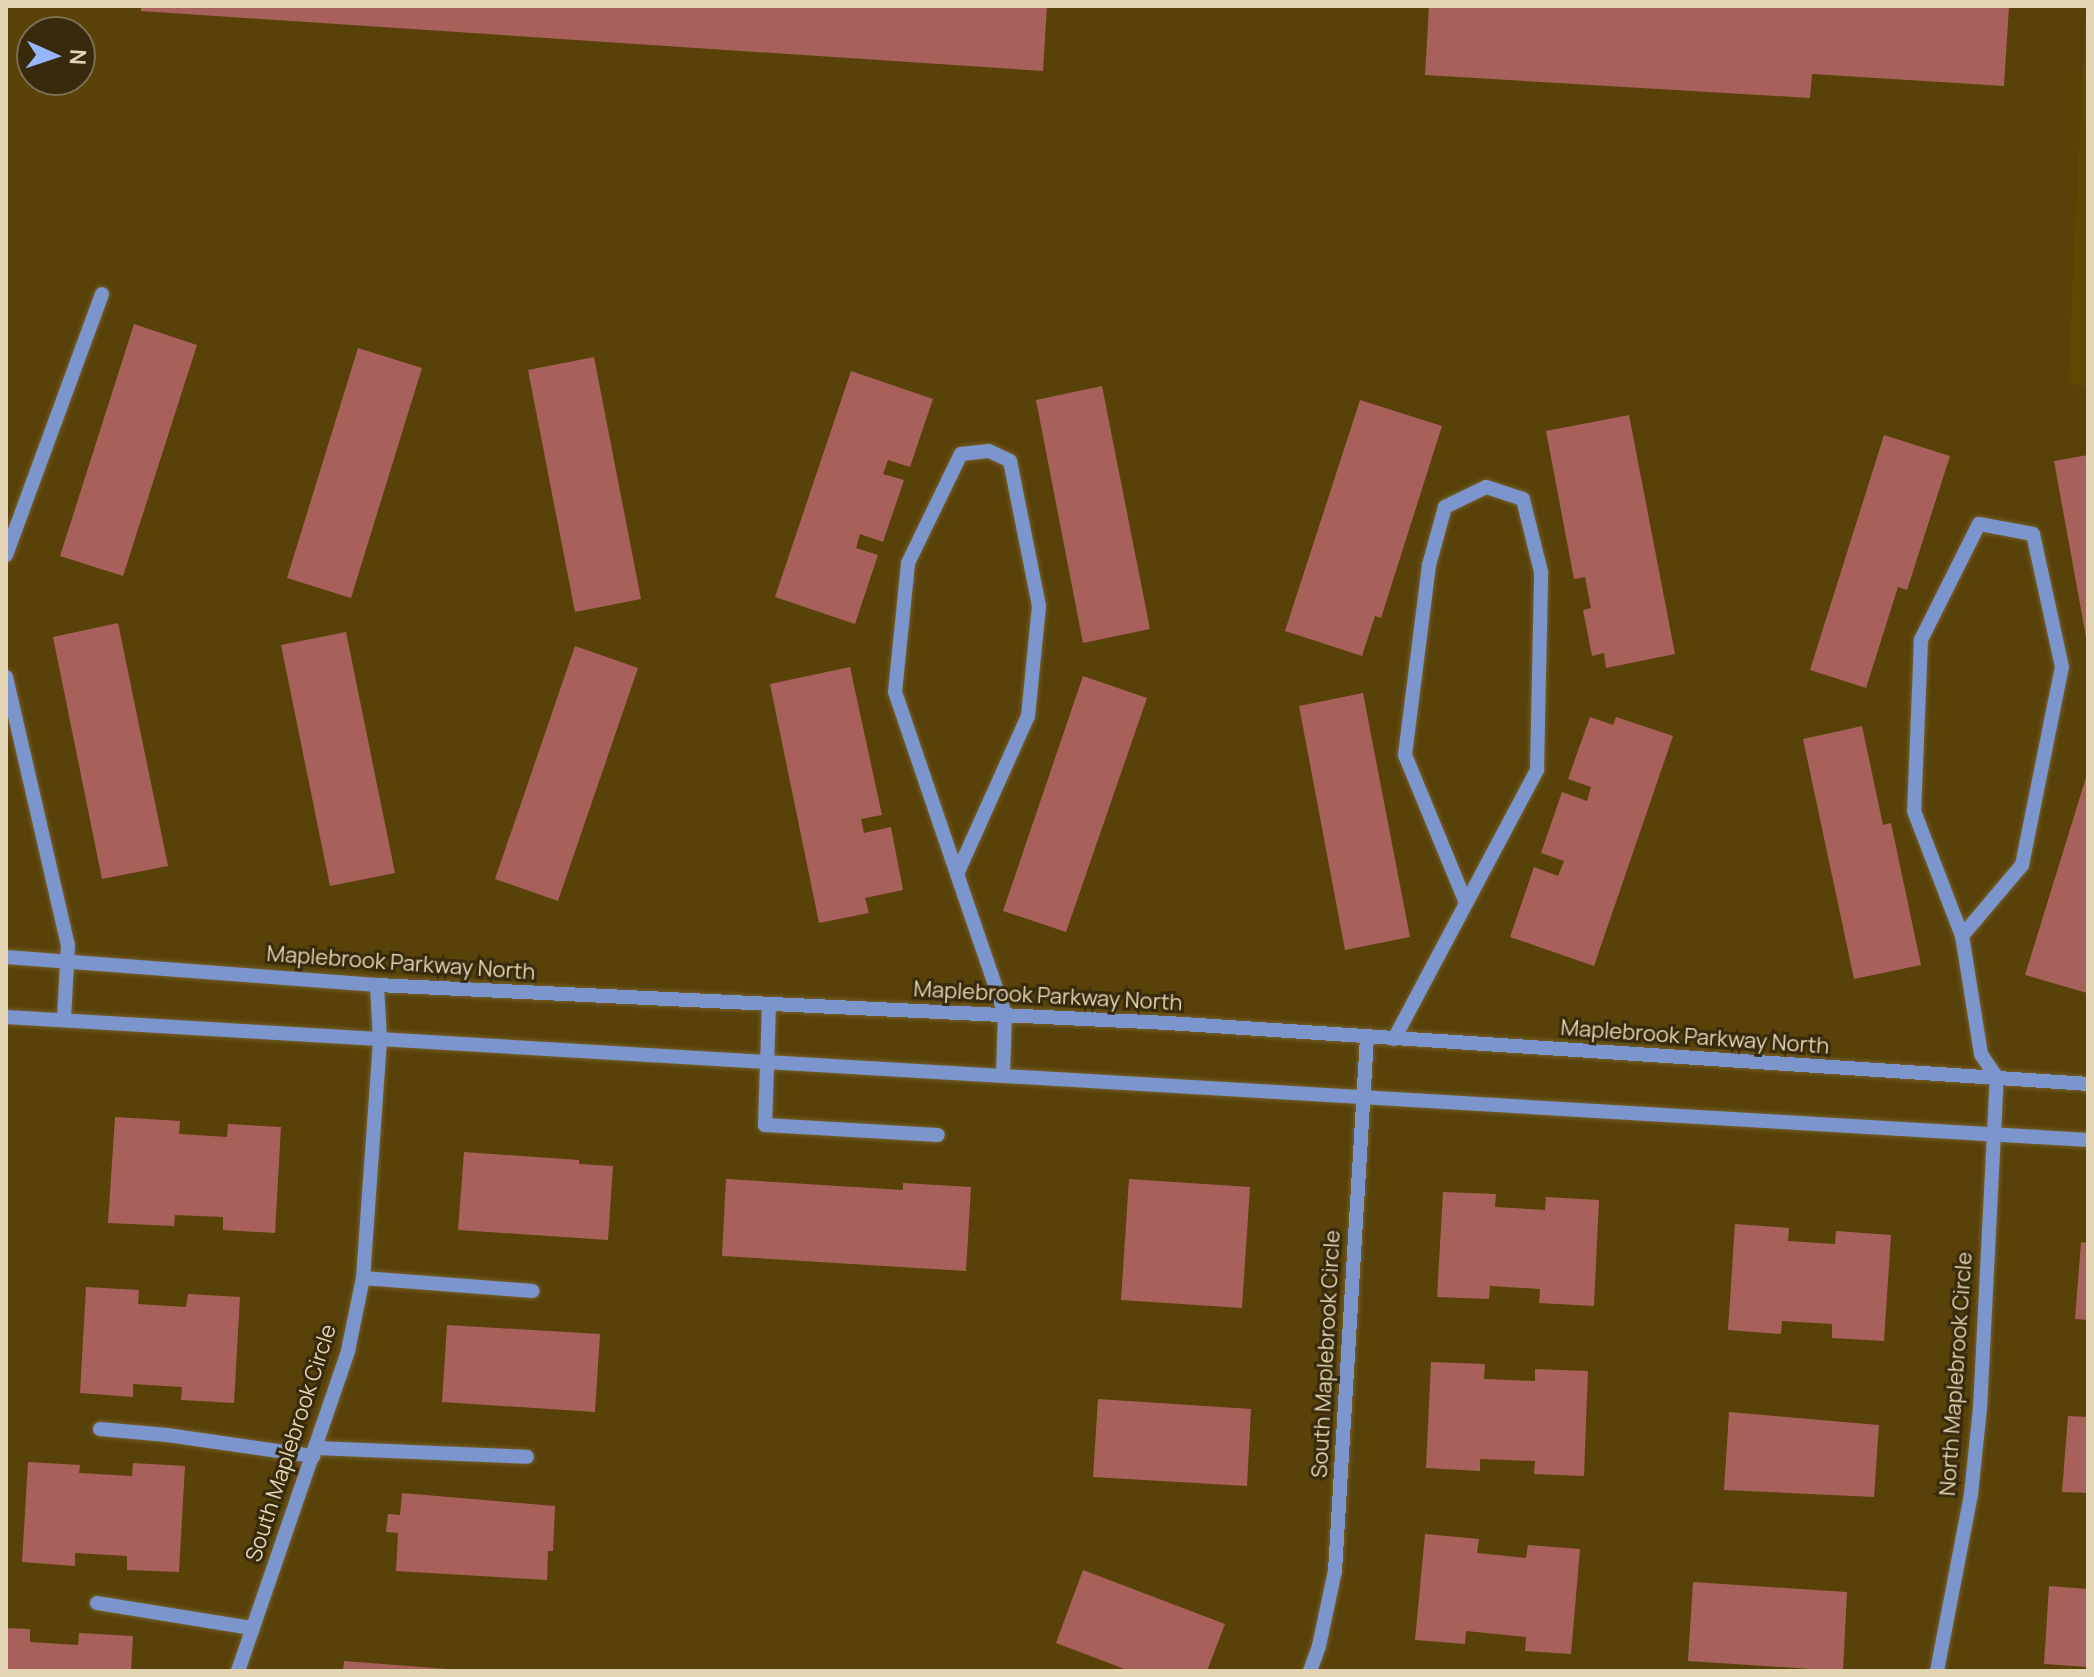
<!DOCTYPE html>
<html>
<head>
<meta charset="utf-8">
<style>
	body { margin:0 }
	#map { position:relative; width:2094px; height:1677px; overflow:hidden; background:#584209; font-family:Manrope,sans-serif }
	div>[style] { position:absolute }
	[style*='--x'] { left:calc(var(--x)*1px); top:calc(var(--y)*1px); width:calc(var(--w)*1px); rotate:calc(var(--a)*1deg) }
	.built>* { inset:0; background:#604803 }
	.building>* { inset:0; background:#a8605a }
	.roads { filter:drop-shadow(0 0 2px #745f2b) drop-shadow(0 0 2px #745f2b) }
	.minor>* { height:14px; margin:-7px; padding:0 7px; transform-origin:7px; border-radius:7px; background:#7c95cc }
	span { translate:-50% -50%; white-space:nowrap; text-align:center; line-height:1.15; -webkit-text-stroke:6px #372a0d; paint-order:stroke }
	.street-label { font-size:22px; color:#e3d4b3 }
	.frame { position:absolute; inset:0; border:8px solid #e3d4b3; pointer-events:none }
	.north { position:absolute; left:16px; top:16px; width:80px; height:80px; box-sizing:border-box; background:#372a0d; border:2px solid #7c6e4f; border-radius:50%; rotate:93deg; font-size:22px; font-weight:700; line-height:32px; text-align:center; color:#e3d4b3 }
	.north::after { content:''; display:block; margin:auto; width:28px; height:36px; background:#97b6fd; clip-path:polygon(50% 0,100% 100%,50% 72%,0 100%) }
</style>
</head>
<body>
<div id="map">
	<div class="built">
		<i style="clip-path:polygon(2086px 6px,2088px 6px,2088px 386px,2068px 384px)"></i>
	</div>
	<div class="building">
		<i style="clip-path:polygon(141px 6px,1047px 6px,1043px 71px,141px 11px)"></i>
		<i style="clip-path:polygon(1429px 6px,2009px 6px,2004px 86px,1812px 74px,1810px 98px,1425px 75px)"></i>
		<i style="clip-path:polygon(134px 324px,197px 345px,123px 576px,60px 556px)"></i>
		<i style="clip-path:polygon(358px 348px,422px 368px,351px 598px,287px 578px)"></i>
		<i style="clip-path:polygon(594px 357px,641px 599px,575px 612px,528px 370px)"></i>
		<i style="clip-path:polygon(851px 371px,933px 399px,910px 467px,888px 460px,883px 474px,904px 480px,883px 542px,860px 534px,856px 548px,878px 555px,855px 624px,775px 597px)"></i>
		<i style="clip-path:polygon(1102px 386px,1150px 629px,1083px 643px,1036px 400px)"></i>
		<i style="clip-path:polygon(1360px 400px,1442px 426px,1381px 618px,1375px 616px,1362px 656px,1285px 631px)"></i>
		<i style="clip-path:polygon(1629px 415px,1675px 654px,1606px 668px,1604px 653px,1592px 656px,1583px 610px,1591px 608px,1585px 577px,1574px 579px,1546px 431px)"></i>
		<i style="clip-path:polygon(1884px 435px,1950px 456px,1907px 590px,1898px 587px,1866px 688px,1810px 670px)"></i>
		<i style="clip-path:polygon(2088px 455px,2088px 637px,2086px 637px,2054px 461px)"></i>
		<i style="clip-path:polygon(118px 623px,168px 866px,102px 879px,53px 637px)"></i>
		<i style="clip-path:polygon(346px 632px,395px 873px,330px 886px,281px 645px)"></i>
		<i style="clip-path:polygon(575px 646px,638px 668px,558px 901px,495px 879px)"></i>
		<i style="clip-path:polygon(850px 667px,882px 815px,861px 819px,864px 833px,891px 827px,903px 890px,865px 898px,869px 913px,819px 923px,770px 684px)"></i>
		<i style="clip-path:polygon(1083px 676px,1147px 698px,1066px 932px,1003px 911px)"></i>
		<i style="clip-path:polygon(1363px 693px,1410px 937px,1345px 950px,1299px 706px)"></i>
		<i style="clip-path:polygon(1590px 717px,1613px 725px,1616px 717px,1673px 736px,1594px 966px,1510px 937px,1534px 867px,1558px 876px,1564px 861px,1541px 853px,1562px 792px,1587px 801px,1591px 787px,1568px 779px)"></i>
		<i style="clip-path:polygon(1862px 726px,1883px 825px,1891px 823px,1921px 965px,1854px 979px,1803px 739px)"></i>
		<i style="clip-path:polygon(2088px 771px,2088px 989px,2087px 993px,2025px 975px)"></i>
		<i style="clip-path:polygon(115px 1117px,180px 1121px,179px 1134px,227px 1137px,228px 1124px,281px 1127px,275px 1233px,223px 1230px,223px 1217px,175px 1215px,174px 1226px,108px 1223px)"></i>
		<i style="clip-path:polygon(464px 1152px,579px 1160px,579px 1164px,613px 1166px,608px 1240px,458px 1230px)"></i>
		<i style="clip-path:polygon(726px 1179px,903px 1190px,903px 1183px,971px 1187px,966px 1271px,722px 1256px)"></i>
		<i style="clip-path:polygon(1129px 1179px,1250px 1187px,1242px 1308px,1121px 1300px)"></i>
		<i style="clip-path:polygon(1443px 1192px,1496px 1194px,1495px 1207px,1545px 1210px,1546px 1197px,1599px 1200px,1594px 1306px,1539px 1303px,1540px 1289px,1490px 1286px,1489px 1299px,1437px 1297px)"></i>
		<i style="clip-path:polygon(1735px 1224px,1789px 1228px,1788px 1241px,1835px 1244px,1836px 1231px,1891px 1235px,1884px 1341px,1832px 1338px,1832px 1324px,1782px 1321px,1781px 1334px,1728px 1330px)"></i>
		<i style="clip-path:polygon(2081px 1242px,2088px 1243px,2088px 1320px,2075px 1319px)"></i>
		<i style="clip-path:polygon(86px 1287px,139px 1290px,138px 1304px,186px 1307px,188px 1294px,240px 1297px,234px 1403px,181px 1400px,182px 1387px,133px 1384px,133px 1397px,80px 1393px)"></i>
		<i style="clip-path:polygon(447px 1325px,600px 1334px,595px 1412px,442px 1402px)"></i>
		<i style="clip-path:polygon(1431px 1362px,1485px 1364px,1484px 1379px,1535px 1381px,1535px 1369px,1588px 1371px,1584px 1476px,1534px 1474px,1535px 1461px,1480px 1459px,1480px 1471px,1426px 1468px)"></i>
		<i style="clip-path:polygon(1098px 1399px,1251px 1409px,1247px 1486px,1093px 1477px)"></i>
		<i style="clip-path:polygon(1729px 1412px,1879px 1425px,1874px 1497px,1724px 1490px)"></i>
		<i style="clip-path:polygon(2068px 1416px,2088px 1417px,2088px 1493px,2062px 1492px)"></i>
		<i style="clip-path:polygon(28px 1462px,80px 1465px,79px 1473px,132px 1476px,133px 1463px,185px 1466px,179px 1572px,127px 1570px,127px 1556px,75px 1553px,75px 1566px,22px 1562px)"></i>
		<i style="clip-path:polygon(402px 1493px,555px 1506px,553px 1551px,548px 1551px,547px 1580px,396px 1571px,398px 1533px,386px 1532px,388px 1514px,400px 1515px)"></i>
		<i style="clip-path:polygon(1425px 1534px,1479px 1539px,1477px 1553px,1526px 1558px,1528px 1545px,1580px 1549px,1571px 1654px,1525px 1651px,1526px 1637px,1466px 1631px,1465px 1644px,1415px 1640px)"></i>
		<i style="clip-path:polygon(1083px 1570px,1225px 1624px,1207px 1671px,1130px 1671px,1056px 1643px)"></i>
		<i style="clip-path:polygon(1693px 1582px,1847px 1592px,1843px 1671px,1688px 1661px)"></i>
		<i style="clip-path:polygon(2049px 1586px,2088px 1589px,2088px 1667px,2044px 1664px)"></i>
		<i style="clip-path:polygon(6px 1628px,30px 1629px,30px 1642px,78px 1645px,79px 1633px,133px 1636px,131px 1671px,6px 1671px)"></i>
		<i style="clip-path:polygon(344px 1661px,447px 1669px,447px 1671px,343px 1671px)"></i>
	</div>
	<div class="roads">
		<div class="minor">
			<i style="--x:6;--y:555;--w:278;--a:-69.8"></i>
			<i style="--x:6;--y:677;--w:275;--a:77"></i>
			<i style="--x:68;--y:945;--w:75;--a:93.1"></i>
			<i style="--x:957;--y:874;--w:192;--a:-108.8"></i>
			<i style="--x:895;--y:692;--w:130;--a:-84.2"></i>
			<i style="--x:908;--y:563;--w:121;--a:-64.1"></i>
			<i style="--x:961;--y:454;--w:28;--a:-6"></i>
			<i style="--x:989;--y:451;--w:23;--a:25"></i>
			<i style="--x:1010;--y:461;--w:148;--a:78.7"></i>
			<i style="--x:1039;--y:606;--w:111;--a:95.7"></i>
			<i style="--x:1028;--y:716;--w:173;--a:114.2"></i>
			<i style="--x:957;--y:874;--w:148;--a:71.1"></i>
			<i style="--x:1005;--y:1014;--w:61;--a:91.9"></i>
			<i style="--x:6;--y:957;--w:372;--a:4.3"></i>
			<i style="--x:377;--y:985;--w:792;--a:2.75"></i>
			<i style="--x:1168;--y:1023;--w:922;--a:3.79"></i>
			<i style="--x:769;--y:1005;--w:120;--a:91.9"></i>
			<i style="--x:765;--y:1125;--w:173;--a:3.3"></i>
			<i style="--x:6;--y:1017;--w:2086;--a:3.38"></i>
			<i style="--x:1394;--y:1039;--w:305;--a:-62"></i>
			<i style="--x:1537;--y:770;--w:198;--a:-88.8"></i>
			<i style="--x:1541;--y:572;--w:75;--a:-103.9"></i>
			<i style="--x:1523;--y:499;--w:39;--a:-162"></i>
			<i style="--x:1486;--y:487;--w:46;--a:154"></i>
			<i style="--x:1445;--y:507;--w:60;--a:105.4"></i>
			<i style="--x:1429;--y:565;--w:192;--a:97.2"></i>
			<i style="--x:1405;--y:755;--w:160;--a:67.6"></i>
			<i style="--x:363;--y:1278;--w:170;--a:4.4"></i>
			<i style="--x:100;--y:1429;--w:67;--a:5.1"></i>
			<i style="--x:167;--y:1435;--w:148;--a:8.2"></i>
			<i style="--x:316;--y:1448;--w:211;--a:2.4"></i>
			<i style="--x:97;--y:1603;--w:157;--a:9.2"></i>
			<i style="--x:238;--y:1671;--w:338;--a:-71"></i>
			<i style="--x:348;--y:1351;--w:75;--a:-78.4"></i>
			<i style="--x:363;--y:1278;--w:238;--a:-85.9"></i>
			<i style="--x:380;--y:1041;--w:56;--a:-93.1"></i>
			<i style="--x:1310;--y:1671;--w:27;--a:-70"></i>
			<i style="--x:1319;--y:1646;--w:77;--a:-78"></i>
			<i style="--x:1335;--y:1571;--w:535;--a:-86.57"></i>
			<i style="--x:1937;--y:1671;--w:180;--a:-79.1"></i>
			<i style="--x:1971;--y:1494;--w:85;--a:-84"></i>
			<i style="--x:1980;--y:1409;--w:331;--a:-87.1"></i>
			<i style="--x:1997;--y:1078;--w:29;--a:-124"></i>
			<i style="--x:1981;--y:1054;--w:120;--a:-99.1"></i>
			<i style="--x:1962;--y:936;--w:93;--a:-49.8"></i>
			<i style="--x:2022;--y:865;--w:202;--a:-78.6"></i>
			<i style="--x:2062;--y:667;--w:136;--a:-102.3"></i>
			<i style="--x:2033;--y:534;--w:55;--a:-169.5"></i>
			<i style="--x:1979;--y:524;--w:130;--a:116.6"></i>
			<i style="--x:1921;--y:640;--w:171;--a:92.3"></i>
			<i style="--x:1914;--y:811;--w:134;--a:69"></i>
		</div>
	</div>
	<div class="street-label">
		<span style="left:401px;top:963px;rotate:4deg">Maplebrook Parkway North</span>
		<span style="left:1048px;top:996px;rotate:3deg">Maplebrook Parkway North</span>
		<span style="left:1695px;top:1037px;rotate:4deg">Maplebrook Parkway North</span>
		<span style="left:1326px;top:1354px;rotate:-87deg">South Maplebrook Circle</span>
		<span style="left:1956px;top:1374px;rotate:-86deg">North Maplebrook Circle</span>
		<span style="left:291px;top:1443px;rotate:-72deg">South Maplebrook Circle</span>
	</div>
	<div class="frame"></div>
	<div class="north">N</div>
</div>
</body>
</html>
